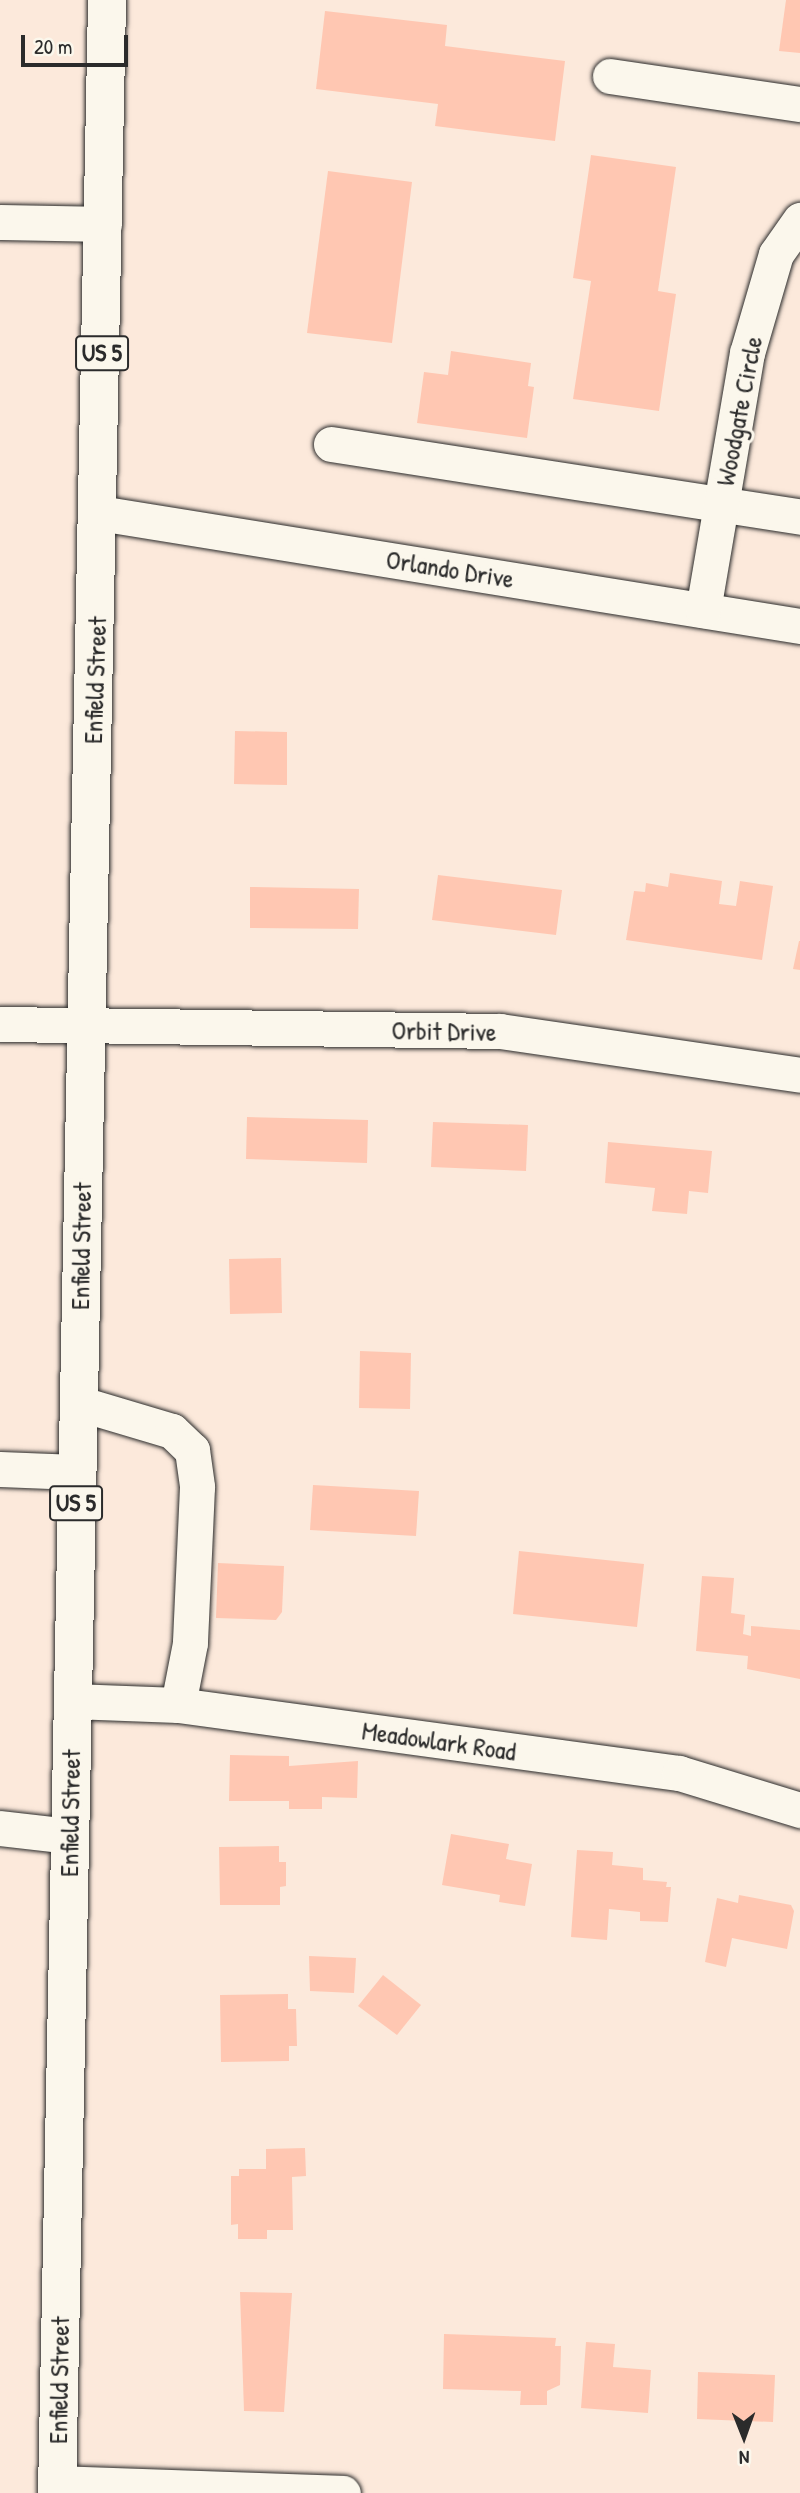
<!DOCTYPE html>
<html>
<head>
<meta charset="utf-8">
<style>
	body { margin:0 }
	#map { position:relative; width:800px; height:2493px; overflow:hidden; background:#fce9db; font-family:"Patrick Hand",sans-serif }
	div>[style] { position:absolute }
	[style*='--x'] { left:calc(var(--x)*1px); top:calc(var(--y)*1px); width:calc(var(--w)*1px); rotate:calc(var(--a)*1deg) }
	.building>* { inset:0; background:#ffc7b2 }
	.roads { filter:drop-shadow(0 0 2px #2b2b2b) drop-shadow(0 0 2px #2b2b2b) }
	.minor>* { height:35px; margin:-17.5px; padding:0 17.5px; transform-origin:17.5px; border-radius:17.5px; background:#fbf7ec }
	.major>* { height:38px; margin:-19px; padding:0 19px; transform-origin:19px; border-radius:19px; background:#fbf7ec }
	span { translate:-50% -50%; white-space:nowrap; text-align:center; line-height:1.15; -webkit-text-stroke:6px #fbf7ec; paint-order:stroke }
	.shield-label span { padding:2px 5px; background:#fbf7ec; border:2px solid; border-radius:5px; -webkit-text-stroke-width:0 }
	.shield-label { font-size:24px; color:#2b2b2b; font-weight:700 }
	.street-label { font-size:26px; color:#2b2b2b }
	.north { position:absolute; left:709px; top:2402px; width:70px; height:70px; -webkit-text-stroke:5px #fbf7ec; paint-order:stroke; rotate:179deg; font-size:19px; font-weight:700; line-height:28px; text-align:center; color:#2b2b2b }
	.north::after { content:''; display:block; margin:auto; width:24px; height:32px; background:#2b2b2b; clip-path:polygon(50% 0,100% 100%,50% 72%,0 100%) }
	.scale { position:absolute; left:21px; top:35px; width:107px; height:32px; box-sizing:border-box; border:4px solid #2b2b2b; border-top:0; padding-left:9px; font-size:21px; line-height:24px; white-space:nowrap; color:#2b2b2b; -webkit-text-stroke:5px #fbf7ec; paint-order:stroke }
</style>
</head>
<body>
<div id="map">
	<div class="building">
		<i style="clip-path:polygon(786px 0,800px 0,800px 53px,779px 51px)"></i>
		<i style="clip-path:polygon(325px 11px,447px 25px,445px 46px,565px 61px,555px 141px,435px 126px,438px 104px,316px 89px)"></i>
		<i style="clip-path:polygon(591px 155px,676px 167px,658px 291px,676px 294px,659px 411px,573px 399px,591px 281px,573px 278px)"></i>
		<i style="clip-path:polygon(328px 171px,412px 182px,392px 343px,307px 333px)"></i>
		<i style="clip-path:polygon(451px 351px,531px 363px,528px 386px,534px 387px,527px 438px,417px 423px,424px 372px,448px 375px)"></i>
		<i style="clip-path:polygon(235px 731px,287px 732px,287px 785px,234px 784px)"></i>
		<i style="clip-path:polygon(670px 873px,722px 881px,719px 904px,736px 906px,740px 881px,773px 886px,762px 960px,626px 940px,634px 891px,645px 892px,646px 883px,668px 887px)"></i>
		<i style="clip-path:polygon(438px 875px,562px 890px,556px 935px,432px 920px)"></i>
		<i style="clip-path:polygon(250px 887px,359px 889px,358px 929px,250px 928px)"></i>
		<i style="clip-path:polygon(799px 941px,800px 941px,800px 970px,793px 969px)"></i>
		<i style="clip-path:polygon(247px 1117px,368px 1120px,367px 1163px,246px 1159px)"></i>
		<i style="clip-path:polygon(433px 1122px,528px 1125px,526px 1171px,431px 1167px)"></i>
		<i style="clip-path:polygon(608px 1142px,712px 1151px,708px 1193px,689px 1191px,687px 1214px,652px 1211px,655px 1188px,605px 1183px)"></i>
		<i style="clip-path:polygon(281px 1258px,282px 1313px,230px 1314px,229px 1259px)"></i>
		<i style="clip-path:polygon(360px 1351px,411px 1353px,410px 1409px,359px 1408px)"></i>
		<i style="clip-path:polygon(313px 1485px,419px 1491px,416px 1536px,310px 1530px)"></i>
		<i style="clip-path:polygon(519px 1551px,644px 1564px,637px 1627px,513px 1614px)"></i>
		<i style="clip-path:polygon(218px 1563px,284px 1566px,282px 1612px,276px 1620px,216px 1618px)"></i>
		<i style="clip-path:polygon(702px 1576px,734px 1578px,731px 1613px,745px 1615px,743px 1634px,751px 1636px,751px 1626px,800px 1630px,800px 1679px,747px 1669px,748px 1656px,696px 1651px)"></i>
		<i style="clip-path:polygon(230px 1755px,289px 1756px,289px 1766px,358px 1761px,357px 1798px,322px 1797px,322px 1809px,289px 1809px,289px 1801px,229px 1801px)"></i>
		<i style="clip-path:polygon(451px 1834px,509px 1844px,506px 1859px,532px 1864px,525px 1906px,499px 1902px,500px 1895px,442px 1885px)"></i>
		<i style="clip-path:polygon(279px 1846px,279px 1862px,286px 1862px,286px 1886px,280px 1887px,280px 1905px,220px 1905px,219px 1847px)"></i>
		<i style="clip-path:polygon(577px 1850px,613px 1852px,612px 1865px,643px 1868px,643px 1880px,667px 1882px,666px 1887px,671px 1887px,668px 1922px,640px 1921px,640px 1912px,609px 1909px,607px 1940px,571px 1937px)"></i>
		<i style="clip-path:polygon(739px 1895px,791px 1905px,794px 1911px,787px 1949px,732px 1938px,726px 1967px,705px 1962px,717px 1898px,738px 1903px)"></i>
		<i style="clip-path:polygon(309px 1956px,356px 1958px,354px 1993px,310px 1991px)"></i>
		<i style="clip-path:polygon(383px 1975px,421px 2005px,397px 2035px,358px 2006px)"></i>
		<i style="clip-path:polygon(288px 1994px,288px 2009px,296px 2009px,297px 2046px,289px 2046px,289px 2061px,221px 2062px,220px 1995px)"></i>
		<i style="clip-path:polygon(305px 2148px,306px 2176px,292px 2177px,293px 2230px,267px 2230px,267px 2239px,238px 2239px,238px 2224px,231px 2225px,231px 2176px,239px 2176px,239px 2169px,266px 2169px,266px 2149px)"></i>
		<i style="clip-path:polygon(240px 2292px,292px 2293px,284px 2412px,244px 2411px)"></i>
		<i style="clip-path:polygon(444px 2334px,556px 2338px,555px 2346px,561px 2346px,560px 2385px,547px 2391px,547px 2405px,520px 2405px,521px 2391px,443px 2389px)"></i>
		<i style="clip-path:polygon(586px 2342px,615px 2344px,613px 2367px,651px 2370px,648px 2413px,581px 2408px)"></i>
		<i style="clip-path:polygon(698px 2372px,775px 2375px,773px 2422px,697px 2419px)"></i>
	</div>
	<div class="roads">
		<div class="minor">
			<i style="--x:610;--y:76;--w:192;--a:8.4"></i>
			<i style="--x:0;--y:222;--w:104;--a:1.1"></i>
			<i style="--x:331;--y:444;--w:475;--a:8.8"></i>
			<i style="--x:99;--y:513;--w:710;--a:9.16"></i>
			<i style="--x:703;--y:610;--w:261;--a:-80.3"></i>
			<i style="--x:747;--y:353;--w:103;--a:-73.7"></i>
			<i style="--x:776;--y:254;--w:42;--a:-54.8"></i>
			<i style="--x:0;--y:1024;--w:500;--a:0.8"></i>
			<i style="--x:500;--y:1031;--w:303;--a:8.3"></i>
			<i style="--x:78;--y:1403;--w:98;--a:16.6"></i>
			<i style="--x:172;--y:1431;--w:28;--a:44"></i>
			<i style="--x:192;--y:1450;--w:37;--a:82"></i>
			<i style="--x:197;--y:1487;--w:156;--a:92.6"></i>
			<i style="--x:190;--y:1643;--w:63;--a:101"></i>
			<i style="--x:0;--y:1469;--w:76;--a:2.3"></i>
			<i style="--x:72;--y:1701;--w:106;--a:2.2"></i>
			<i style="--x:178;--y:1705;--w:506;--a:7.73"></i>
			<i style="--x:679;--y:1773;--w:127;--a:17"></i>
			<i style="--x:0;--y:1828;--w:69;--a:6.6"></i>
			<i style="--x:57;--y:2483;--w:286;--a:2"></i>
		</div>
		<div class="major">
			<i style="--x:57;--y:2493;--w:2494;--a:-88.85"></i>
		</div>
	</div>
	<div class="shield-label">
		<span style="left:102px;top:353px">US 5</span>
		<span style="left:76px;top:1503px">US 5</span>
	</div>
	<div class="street-label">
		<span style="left:739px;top:411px;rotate:-79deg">Woodgate Circle</span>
		<span style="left:450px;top:569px;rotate:9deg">Orlando Drive</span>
		<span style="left:95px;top:680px;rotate:-88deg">Enfield Street</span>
		<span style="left:444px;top:1031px;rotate:1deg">Orbit Drive</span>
		<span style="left:81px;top:1246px;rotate:-89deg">Enfield Street</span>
		<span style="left:439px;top:1741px;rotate:8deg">Meadowlark Road</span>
		<span style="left:70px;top:1813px;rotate:-89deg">Enfield Street</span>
		<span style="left:59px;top:2380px;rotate:-89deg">Enfield Street</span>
	</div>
	<div class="north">N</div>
	<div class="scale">20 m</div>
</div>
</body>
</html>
